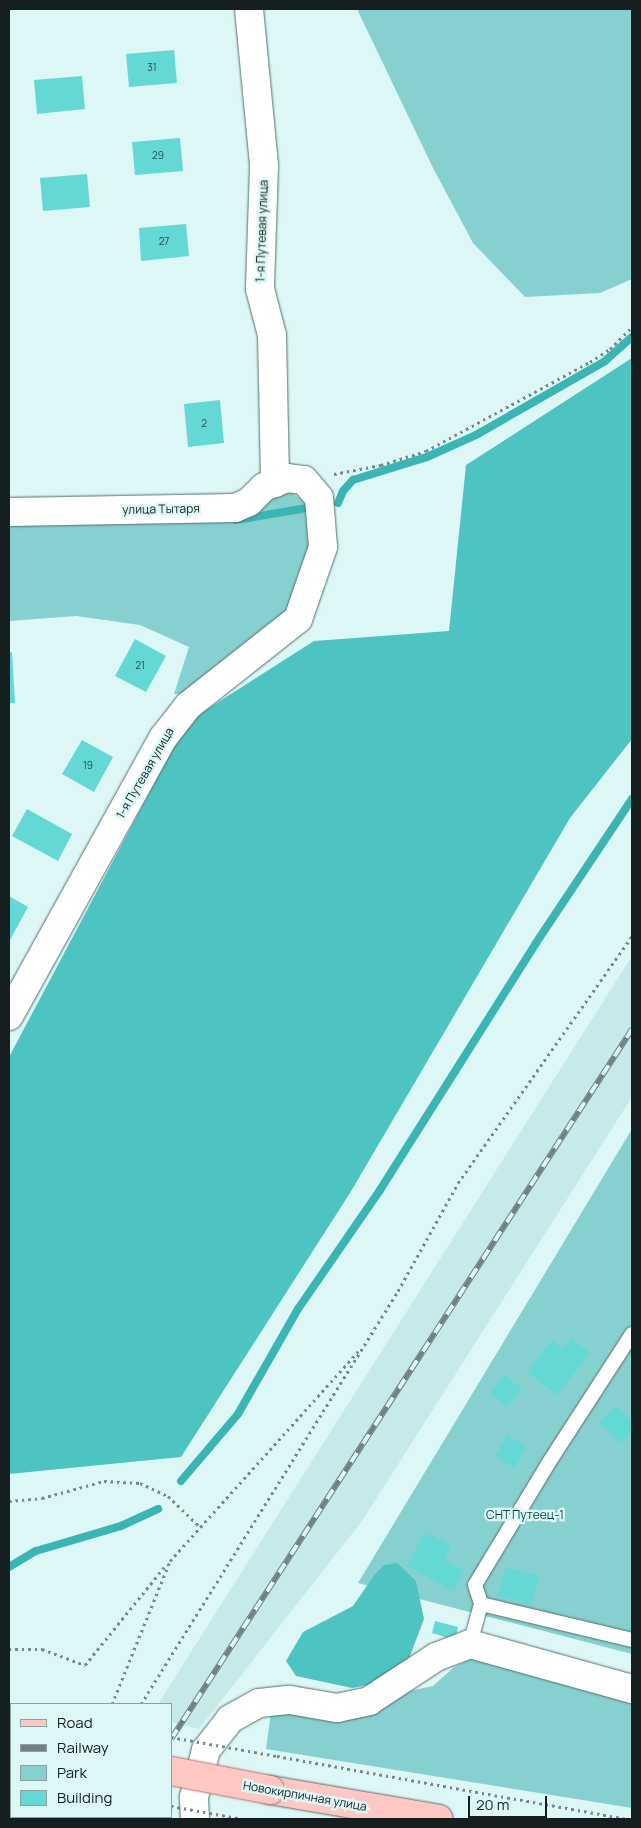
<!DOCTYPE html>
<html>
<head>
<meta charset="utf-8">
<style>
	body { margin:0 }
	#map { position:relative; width:641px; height:1828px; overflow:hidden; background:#dcf7f6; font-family:Manrope,sans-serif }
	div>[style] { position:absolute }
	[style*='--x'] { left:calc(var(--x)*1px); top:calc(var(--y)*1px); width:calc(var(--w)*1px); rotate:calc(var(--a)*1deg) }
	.built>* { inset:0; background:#c6eae9 }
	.green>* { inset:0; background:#86d1cf }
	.forest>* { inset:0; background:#4ec4c2 }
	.stream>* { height:8px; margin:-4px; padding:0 4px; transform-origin:4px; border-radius:4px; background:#3bb5b3 }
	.building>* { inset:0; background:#64d8d5 }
	.path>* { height:3px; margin-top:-1.5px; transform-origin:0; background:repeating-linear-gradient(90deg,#768888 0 2.5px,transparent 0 6.5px) }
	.roads { filter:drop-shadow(0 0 1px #576f6e) drop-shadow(0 0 1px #576f6e) }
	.service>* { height:14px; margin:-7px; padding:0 7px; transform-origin:7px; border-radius:7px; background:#fff }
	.minor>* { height:28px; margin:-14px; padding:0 14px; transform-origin:14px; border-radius:14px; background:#fff }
	.primary>* { height:28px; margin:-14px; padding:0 14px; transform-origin:14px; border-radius:14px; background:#fec7c4 }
	.rail>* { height:5.5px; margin-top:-2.75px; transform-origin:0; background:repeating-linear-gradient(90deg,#dcf7f6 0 11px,#6f8181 0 22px); box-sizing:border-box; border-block:1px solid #6f8181 }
	.path-bridge>* { height:3px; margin-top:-1.5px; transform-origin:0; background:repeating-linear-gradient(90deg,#768888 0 2.5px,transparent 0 6.5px) }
	.bridges { filter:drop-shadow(0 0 1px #ac7471) drop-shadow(0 0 1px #ac7471) }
	.primary-bridge>* { height:28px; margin:-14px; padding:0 14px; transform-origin:14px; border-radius:14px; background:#fec7c4 }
	span { translate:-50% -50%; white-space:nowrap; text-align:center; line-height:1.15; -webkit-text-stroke:4.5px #dcf7f6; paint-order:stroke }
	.number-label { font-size:10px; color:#294d4c }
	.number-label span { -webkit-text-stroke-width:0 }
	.street-label { font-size:12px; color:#151f1f }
	.park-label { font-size:12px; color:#104544 }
	.frame { position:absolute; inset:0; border:10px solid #151f1f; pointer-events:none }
	.legend { position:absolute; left:10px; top:1703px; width:162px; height:115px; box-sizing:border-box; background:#dcf7f6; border:1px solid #8ca1a0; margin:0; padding:6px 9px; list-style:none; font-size:15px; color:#151f1f }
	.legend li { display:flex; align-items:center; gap:10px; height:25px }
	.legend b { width:25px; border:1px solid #8ca1a0 }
	.scale { position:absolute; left:468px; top:1796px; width:79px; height:22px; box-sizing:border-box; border:2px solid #151f1f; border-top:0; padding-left:6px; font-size:15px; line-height:18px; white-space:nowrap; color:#151f1f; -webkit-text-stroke:4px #dcf7f6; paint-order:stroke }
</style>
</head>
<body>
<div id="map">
	<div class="built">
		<i style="clip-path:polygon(632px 956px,632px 1097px,362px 1521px,199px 1729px,171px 1722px,171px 1704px,158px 1704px)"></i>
		<i style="clip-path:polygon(89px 1817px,149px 1817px,88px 1819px)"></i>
	</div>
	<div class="green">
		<i style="clip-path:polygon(357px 9px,632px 9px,632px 279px,600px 293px,525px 297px,473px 243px,433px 168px)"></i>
		<i style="clip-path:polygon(284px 487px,305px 502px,317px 550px,286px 613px,186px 693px,174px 694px,189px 647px,140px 625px,76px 616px,9px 621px,9px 518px,92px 516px)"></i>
		<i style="clip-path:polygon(632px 1129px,632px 1654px,358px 1583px)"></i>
		<i style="clip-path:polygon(476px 1656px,632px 1696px,632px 1808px,266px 1749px,272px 1705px,395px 1694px,433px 1686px,453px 1668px)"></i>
	</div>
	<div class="forest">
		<i style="clip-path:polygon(632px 358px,632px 739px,570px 818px,350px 1193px,181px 1457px,9px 1474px,9px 1057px,187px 722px,314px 641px,449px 631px,466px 465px)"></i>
		<i style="clip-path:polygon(397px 1563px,416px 1581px,424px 1619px,408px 1661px,383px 1682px,352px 1688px,296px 1676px,286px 1661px,303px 1632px,353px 1606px,375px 1574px,384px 1565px)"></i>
		<i style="clip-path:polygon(9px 1789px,11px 1817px,48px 1817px,9px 1819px)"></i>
	</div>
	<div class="stream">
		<i style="--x:338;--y:503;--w:13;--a:-67"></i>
		<i style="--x:343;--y:491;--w:15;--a:-48"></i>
		<i style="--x:353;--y:480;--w:77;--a:-17.3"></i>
		<i style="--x:427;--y:457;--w:54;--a:-24.2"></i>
		<i style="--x:476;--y:435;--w:149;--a:-29.8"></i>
		<i style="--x:605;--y:361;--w:36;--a:-42"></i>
		<i style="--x:236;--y:520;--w:72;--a:-9.6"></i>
		<i style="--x:181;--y:1481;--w:88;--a:-49.6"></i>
		<i style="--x:238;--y:1414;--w:121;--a:-60.3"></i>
		<i style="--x:298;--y:1309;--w:145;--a:-55.4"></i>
		<i style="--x:380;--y:1190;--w:292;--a:-57.7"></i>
		<i style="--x:536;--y:943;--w:173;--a:-56.3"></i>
		<i style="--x:9;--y:1567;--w:31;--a:-31"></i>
		<i style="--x:36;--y:1551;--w:89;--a:-16.4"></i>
		<i style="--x:121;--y:1526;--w:41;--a:-24.7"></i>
	</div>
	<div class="building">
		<i style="clip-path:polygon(174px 50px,177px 83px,129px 87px,126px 54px)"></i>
		<i style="clip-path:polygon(82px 76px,85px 109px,37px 114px,34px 80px)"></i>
		<i style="clip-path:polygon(180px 138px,183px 171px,135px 175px,132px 142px)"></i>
		<i style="clip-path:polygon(87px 174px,90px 207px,43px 211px,40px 178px)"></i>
		<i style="clip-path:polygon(186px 224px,189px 256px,141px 261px,139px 228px)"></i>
		<i style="clip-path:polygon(220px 400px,224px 443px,188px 447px,184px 404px)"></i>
		<i style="clip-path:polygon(135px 639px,166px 656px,146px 692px,115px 676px)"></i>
		<i style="clip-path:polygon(12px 652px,15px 703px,9px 703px,9px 653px)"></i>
		<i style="clip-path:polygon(82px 740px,113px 757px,94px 792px,62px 774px)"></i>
		<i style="clip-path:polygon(27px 809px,72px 834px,58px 861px,12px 836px)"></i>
		<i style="clip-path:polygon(9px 896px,28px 907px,9px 942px)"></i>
		<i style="clip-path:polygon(572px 1338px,590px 1353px,557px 1395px,527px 1372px,552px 1340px,563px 1349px)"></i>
		<i style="clip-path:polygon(505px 1375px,522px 1389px,507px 1407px,490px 1393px)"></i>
		<i style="clip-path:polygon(615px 1406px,632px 1421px,632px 1431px,621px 1443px,599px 1423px)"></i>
		<i style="clip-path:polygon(508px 1435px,527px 1448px,514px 1468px,495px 1456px)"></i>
		<i style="clip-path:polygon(425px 1532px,451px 1546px,444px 1560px,465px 1570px,454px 1591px,407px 1566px)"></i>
		<i style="clip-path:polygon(506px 1567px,539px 1576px,531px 1605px,498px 1596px)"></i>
		<i style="clip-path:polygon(435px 1621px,458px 1627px,455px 1640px,432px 1633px)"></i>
	</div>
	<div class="path">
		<i style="--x:334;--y:474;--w:48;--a:-10.8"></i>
		<i style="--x:381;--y:465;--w:47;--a:-17.3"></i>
		<i style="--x:426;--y:451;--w:187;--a:-28.5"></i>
		<i style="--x:590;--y:362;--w:24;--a:-33"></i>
		<i style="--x:610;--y:349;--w:31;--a:-45"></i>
		<i style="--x:9;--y:1501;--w:33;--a:-5"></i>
		<i style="--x:42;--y:1498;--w:64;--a:-15.3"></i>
		<i style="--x:104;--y:1481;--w:36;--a:3"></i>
		<i style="--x:140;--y:1483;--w:31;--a:25"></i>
		<i style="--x:168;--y:1496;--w:45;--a:44.1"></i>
		<i style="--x:9;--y:1649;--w:33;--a:0"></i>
		<i style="--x:42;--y:1649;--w:46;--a:20.4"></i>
		<i style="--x:85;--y:1665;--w:129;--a:-51"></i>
		<i style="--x:112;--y:1704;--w:154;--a:-67.9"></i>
		<i style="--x:170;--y:1561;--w:286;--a:-48.1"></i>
		<i style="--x:141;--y:1704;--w:486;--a:-58.1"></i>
		<i style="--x:398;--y:1291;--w:124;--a:-60.9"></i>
		<i style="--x:458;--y:1183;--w:302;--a:-54.8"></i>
		<i style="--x:9;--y:1706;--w:2;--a:27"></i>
		<i style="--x:277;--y:1756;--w:356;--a:10.2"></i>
		<i style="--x:9;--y:1776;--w:2;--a:0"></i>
		<i style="--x:73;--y:1819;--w:3;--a:-45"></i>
	</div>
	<div class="roads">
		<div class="service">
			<i style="--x:632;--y:1334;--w:155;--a:122.9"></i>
			<i style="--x:548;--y:1464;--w:141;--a:121.1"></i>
			<i style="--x:475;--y:1585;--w:20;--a:72"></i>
			<i style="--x:481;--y:1604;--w:155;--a:13.4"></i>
			<i style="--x:470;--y:1644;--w:41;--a:-74.6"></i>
		</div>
		<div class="minor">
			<i style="--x:249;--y:9;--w:158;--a:84.5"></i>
			<i style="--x:264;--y:166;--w:123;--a:91.9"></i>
			<i style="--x:260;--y:289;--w:48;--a:75.4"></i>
			<i style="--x:272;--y:335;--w:148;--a:88.8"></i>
			<i style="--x:9;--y:512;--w:226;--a:-1"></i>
			<i style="--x:235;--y:508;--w:15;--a:-23"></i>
			<i style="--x:249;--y:502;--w:21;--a:-45"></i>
			<i style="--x:264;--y:487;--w:25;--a:-21"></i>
			<i style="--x:287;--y:478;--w:17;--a:7"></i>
			<i style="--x:304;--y:480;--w:23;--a:50"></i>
			<i style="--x:319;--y:498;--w:49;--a:85.3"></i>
			<i style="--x:323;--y:547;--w:76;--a:109.1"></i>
			<i style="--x:298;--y:619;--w:140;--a:141.7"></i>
			<i style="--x:188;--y:706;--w:41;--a:128"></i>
			<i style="--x:163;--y:738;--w:318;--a:119"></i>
			<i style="--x:195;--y:1819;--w:22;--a:-93"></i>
			<i style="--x:194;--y:1797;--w:49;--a:-75.7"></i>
			<i style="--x:206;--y:1750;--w:39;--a:-52"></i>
			<i style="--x:230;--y:1719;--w:33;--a:-29"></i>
			<i style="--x:259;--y:1703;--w:31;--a:-6"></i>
			<i style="--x:290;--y:1700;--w:48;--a:9.7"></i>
			<i style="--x:337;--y:1708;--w:33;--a:-12"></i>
			<i style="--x:369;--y:1701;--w:80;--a:-33.3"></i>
			<i style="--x:436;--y:1657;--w:36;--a:-21"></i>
			<i style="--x:470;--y:1644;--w:168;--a:15.5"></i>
		</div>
		<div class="primary">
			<i style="--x:9;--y:1741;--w:2;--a:0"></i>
			<i style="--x:270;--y:1790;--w:171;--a:9.7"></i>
		</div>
	</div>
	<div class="rail">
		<i style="--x:171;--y:1739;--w:847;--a:-57"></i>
		<i style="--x:119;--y:1819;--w:3;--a:-45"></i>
	</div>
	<div class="path-bridge">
		<i style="--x:171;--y:1737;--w:108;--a:10.2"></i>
		<i style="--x:171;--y:1806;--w:73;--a:10.2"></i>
	</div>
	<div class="bridges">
		<div class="primary-bridge">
			<i style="--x:171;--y:1771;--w:101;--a:10.9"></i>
		</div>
	</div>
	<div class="number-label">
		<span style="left:152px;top:68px">31</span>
		<span style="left:158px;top:156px">29</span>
		<span style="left:164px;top:242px">27</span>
		<span style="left:204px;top:424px">2</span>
		<span style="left:140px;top:666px">21</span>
		<span style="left:88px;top:766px">19</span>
	</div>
	<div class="street-label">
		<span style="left:262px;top:231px;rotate:-88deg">1-я Путевая улица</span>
		<span style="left:161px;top:509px;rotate:-1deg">улица Тытаря</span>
		<span style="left:145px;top:773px;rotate:-60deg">1-я Путевая улица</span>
		<span style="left:305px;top:1796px;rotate:10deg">Новокирпичная улица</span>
	</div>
	<div class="park-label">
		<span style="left:525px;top:1515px">СНТ Путеец-1</span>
	</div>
	<div class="frame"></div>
	<ul class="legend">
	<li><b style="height:6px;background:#fec7c4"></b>Road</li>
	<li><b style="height:6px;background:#6f8181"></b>Railway</li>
	<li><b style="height:14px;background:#86d1cf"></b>Park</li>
	<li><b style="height:14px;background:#64d8d5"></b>Building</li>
	</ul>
	<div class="scale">20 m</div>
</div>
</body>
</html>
